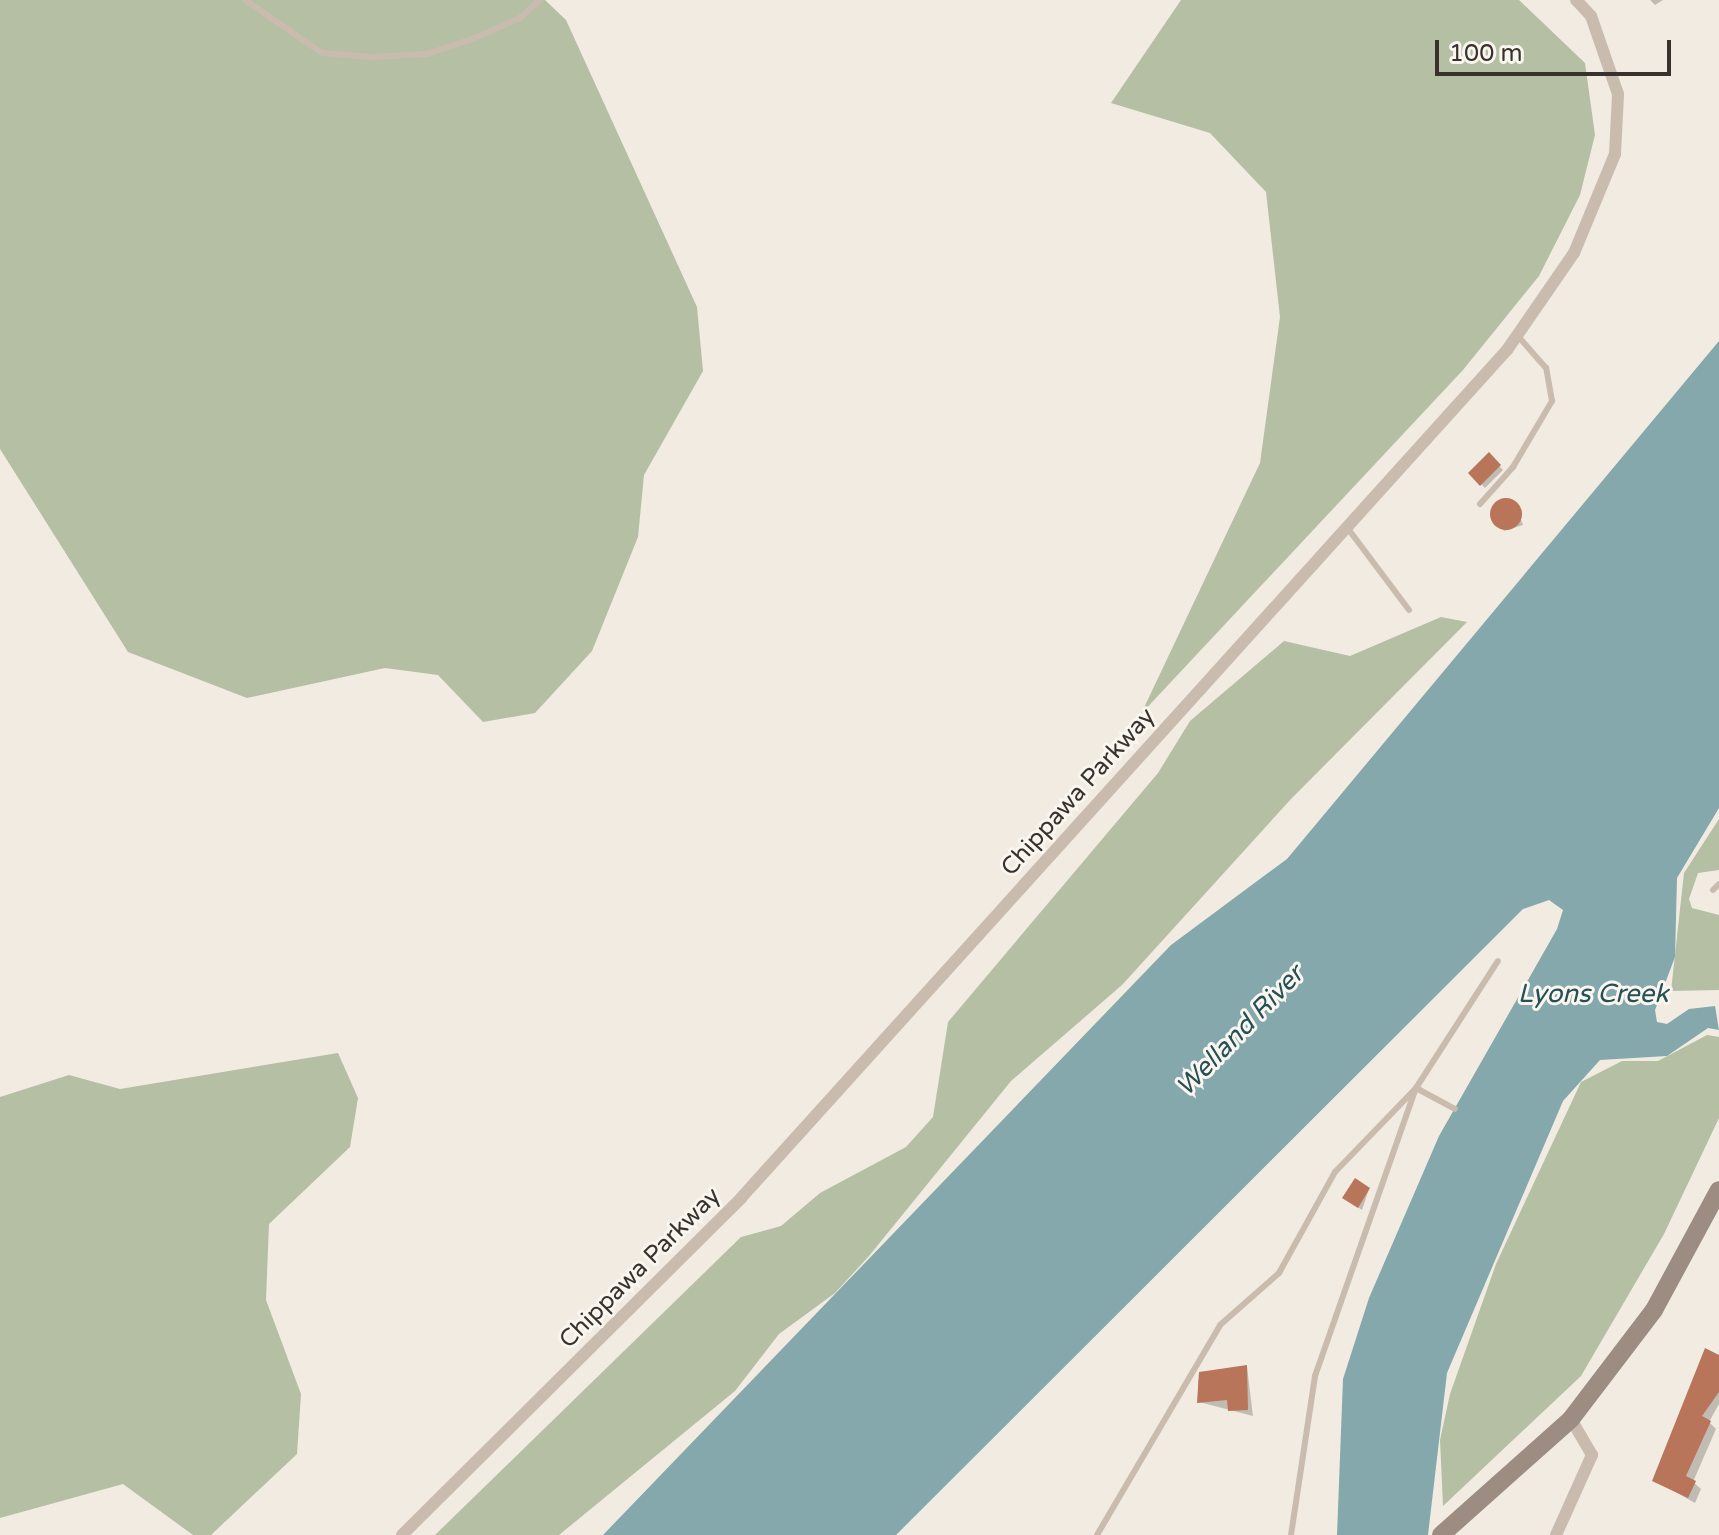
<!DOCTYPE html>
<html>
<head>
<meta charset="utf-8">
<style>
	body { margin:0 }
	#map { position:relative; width:1719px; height:1535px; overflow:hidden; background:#f1ebe2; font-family:"Varela Round",sans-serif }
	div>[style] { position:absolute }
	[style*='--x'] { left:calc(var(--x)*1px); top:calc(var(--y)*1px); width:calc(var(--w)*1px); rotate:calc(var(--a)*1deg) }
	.green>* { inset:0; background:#b5bfa4 }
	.water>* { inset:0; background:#84a8ab }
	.shadow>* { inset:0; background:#0003 }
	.building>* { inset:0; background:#b97559 }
	.round { border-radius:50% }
	.lane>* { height:6px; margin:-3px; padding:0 3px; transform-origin:3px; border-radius:3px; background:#c9bcaf }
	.street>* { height:12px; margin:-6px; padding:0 6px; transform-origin:6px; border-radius:6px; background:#c9bcaf }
	.secondary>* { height:18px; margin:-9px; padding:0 9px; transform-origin:9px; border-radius:9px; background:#9c8c81 }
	span { translate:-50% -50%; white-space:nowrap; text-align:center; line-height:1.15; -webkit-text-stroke:6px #f9f5ef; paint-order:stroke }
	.street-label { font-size:24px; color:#38312c }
	.water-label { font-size:26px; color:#265056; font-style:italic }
	.scale { position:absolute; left:1435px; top:40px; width:236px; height:36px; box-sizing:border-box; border:4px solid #38312c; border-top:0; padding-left:10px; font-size:24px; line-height:28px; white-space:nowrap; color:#38312c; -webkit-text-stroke:6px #f9f5ef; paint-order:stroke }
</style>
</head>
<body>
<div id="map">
	<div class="green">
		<i style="clip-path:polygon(0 0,545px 0,566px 20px,697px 307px,703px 371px,644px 475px,638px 537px,592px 651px,535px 713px,483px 722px,438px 675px,385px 668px,247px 698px,128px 652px,0 449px)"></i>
		<i style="clip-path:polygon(1181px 0,1519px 0,1585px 63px,1595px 135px,1580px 195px,1539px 276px,1463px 370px,1141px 714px,1260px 463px,1280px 317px,1266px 192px,1210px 133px,1111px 103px)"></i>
		<i style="clip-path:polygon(1441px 617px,1467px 622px,1291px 799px,1122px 985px,1011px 1081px,869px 1256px,835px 1293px,779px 1334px,735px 1391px,559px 1535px,435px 1535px,741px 1237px,781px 1226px,820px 1193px,906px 1147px,933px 1117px,948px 1022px,1158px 773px,1190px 721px,1284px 641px,1350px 656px)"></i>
		<i style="clip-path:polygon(1719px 819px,1719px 870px,1698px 873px,1689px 899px,1692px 908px,1719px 915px,1719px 990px,1671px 991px,1684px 873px)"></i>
		<i style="clip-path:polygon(1707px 1035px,1719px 1037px,1719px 1118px,1664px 1234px,1581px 1376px,1443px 1506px,1440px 1440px,1450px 1394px,1496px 1264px,1581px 1082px,1622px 1061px,1658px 1061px)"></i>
		<i style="clip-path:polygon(338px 1053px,358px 1098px,350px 1147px,269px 1224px,266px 1300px,301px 1394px,297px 1454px,211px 1535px,193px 1535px,123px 1484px,0 1518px,0 1097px,69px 1075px,120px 1089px)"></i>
	</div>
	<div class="water">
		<i style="clip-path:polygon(1719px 341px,1719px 808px,1677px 878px,1675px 957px,1655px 1010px,1657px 1022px,1667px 1024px,1689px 1009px,1715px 1006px,1719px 1030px,1708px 1028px,1667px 1056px,1600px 1060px,1563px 1101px,1447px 1373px,1428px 1535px,1337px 1535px,1343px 1379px,1369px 1298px,1439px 1136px,1557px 929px,1563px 910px,1549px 900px,1523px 909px,896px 1535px,603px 1535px,1171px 945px,1287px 859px)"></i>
	</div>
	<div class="shadow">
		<i style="clip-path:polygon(1650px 0,1663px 0,1655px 5px)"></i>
		<i style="clip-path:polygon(1489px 455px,1503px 470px,1485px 488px,1471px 473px)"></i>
		<i style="clip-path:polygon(1515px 504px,1523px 525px,1504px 531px,1495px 505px)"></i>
		<i style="clip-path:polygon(1369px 1189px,1362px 1210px,1349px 1201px)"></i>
		<i style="clip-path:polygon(1719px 1357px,1719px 1404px,1709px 1422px,1716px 1429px,1693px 1482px,1701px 1489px,1695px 1503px,1654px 1480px)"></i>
		<i style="clip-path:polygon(1247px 1367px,1253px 1416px,1199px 1402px,1198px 1380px)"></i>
	</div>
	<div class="building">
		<i style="clip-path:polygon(1489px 452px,1501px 465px,1480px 486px,1468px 473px)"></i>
		<i class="round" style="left:1490px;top:498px;width:32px;height:32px"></i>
		<i style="clip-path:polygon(1355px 1178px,1370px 1188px,1358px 1208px,1342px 1198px)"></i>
		<i style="clip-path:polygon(1705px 1348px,1719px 1355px,1719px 1392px,1702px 1416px,1711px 1421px,1686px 1476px,1696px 1481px,1688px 1498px,1652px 1481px)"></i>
		<i style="clip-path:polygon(1247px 1365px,1248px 1410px,1228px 1411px,1227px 1400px,1197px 1403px,1199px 1372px)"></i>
	</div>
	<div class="lane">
		<i style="--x:245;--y:0;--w:93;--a:34.5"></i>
		<i style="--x:322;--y:53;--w:49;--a:4.7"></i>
		<i style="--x:371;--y:57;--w:56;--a:-3.1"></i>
		<i style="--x:427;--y:54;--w:51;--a:-18.4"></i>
		<i style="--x:475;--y:38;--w:49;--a:-24"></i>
		<i style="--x:520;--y:18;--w:27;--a:-42"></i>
		<i style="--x:1480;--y:504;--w:50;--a:-48.3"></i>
		<i style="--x:1513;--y:467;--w:77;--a:-59.4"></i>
		<i style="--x:1552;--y:401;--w:34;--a:-100"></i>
		<i style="--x:1546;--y:368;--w:44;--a:-131.3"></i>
		<i style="--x:1346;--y:526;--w:105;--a:53.1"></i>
		<i style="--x:1713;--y:890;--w:8;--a:-45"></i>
		<i style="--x:1097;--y:1535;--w:243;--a:-59.6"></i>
		<i style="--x:1220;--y:1325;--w:79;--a:-41.4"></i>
		<i style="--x:1279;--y:1273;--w:115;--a:-61"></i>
		<i style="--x:1335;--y:1172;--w:117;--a:-46"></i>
		<i style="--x:1416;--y:1088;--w:44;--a:28.3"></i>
		<i style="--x:1291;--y:1535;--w:161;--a:-81.4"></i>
		<i style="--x:1315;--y:1376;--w:305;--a:-70.7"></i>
		<i style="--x:1416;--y:1088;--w:151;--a:-57.2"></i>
	</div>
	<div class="street">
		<i style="--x:402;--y:1535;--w:478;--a:-44.8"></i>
		<i style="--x:741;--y:1198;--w:1143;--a:-47.91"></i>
		<i style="--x:1507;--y:350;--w:118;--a:-55.4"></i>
		<i style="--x:1574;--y:253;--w:107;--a:-67.5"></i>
		<i style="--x:1615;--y:154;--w:60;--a:-87.1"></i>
		<i style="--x:1618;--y:94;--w:83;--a:-109.1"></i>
		<i style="--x:1591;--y:16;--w:22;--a:-133"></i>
		<i style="--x:1556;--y:1535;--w:88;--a:-65.8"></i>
		<i style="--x:1592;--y:1455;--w:42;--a:-120.3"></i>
	</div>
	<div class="secondary">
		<i style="--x:1441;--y:1535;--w:174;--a:-41.7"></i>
		<i style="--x:1571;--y:1419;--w:137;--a:-52.7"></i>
		<i style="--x:1654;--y:1310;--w:136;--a:-61.6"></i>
	</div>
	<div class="street-label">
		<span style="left:1078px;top:792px;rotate:-48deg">Chippawa Parkway</span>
		<span style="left:640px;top:1268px;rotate:-45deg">Chippawa Parkway</span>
	</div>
	<div class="water-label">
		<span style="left:1593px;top:994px">Lyons Creek</span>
		<span style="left:1240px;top:1031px;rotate:-46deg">Welland River</span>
	</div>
	<div class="scale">100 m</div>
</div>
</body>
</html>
